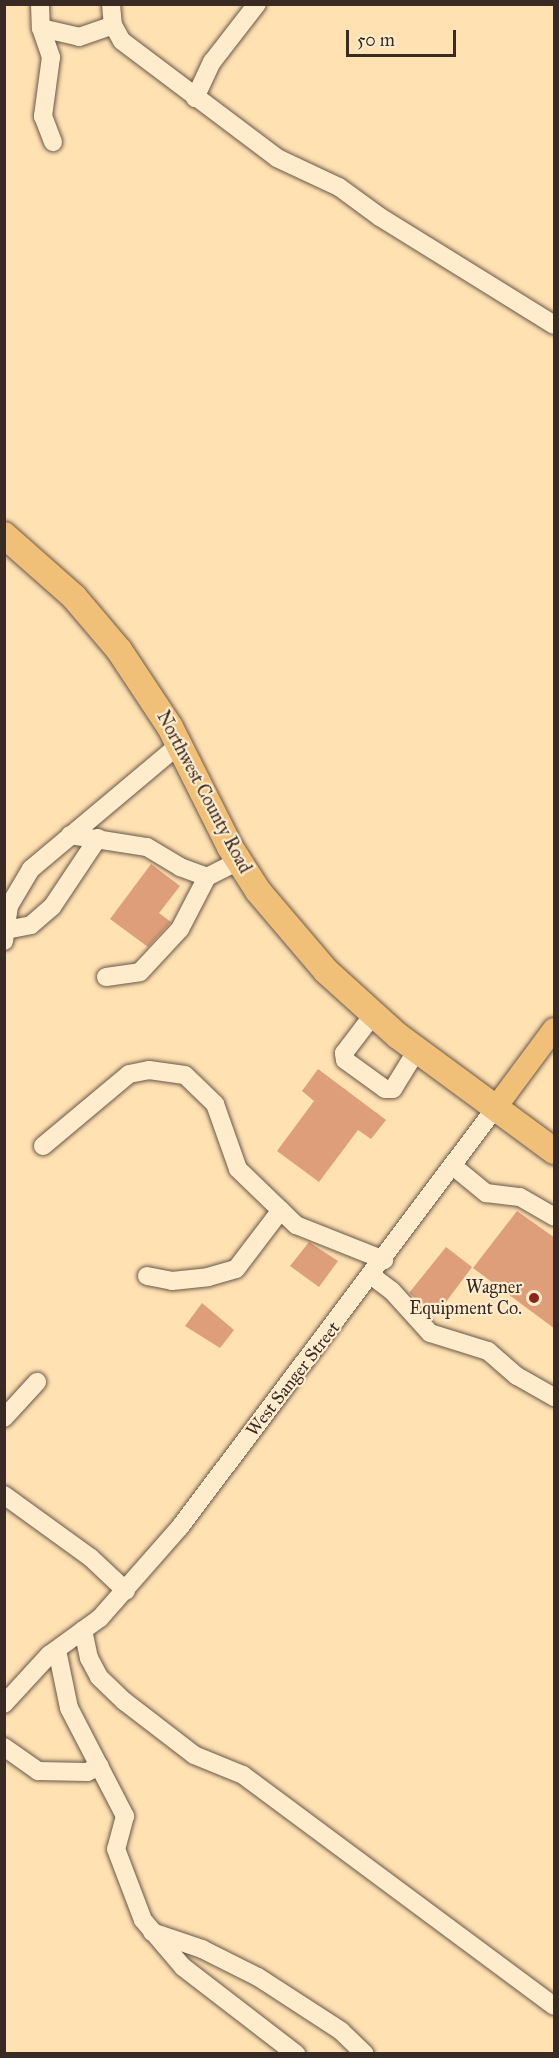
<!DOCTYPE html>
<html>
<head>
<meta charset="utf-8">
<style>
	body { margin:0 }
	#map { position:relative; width:559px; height:2058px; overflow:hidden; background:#ffe1b2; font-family:"IM FELL Great Primer",serif }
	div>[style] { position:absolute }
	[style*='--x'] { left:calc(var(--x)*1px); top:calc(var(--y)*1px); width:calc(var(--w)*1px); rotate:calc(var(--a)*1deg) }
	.building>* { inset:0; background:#de9e7a }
	.roads { filter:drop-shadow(0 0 2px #6a5848) drop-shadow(0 0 2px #6a5848) }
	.minor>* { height:18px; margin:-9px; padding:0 9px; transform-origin:9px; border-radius:9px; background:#ffeccd }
	.major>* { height:22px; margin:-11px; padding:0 11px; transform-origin:11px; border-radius:11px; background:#f0c079 }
	.highway>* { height:26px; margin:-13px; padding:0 13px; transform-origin:13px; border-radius:13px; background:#f0c079 }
	.dots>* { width:16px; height:16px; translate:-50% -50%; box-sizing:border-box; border:3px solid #ffeccd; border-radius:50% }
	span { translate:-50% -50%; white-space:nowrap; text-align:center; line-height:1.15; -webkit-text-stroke:4.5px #ffeccd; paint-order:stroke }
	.street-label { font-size:18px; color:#392a24 }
	.poi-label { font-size:18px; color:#392a24 }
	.right { translate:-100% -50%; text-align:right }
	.frame { position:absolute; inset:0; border:6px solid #392a24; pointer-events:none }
	.scale { position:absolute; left:346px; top:30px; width:110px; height:27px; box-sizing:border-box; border:3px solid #392a24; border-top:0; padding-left:8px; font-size:18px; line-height:21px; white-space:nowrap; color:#392a24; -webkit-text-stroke:4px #ffeccd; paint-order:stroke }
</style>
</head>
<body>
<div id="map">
	<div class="building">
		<i style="clip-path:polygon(151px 864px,180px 886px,159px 913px,171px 922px,148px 947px,110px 919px)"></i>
		<i style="clip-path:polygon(318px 1069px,386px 1120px,371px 1139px,358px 1130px,319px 1182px,277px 1151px,314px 1101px,302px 1091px)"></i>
		<i style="clip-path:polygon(517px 1211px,555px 1238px,555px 1329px,473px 1268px)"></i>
		<i style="clip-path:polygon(309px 1242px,338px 1261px,319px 1287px,290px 1266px)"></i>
		<i style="clip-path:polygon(446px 1247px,472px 1267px,437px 1314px,409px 1293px)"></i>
		<i style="clip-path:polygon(202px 1303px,234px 1330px,220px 1348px,185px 1326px)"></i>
	</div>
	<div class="roads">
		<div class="minor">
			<i style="--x:40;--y:4;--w:24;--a:88"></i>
			<i style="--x:41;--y:28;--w:31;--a:71"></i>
			<i style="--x:51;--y:57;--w:60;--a:97.7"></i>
			<i style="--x:43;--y:116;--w:28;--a:69"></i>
			<i style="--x:111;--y:4;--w:21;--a:85"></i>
			<i style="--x:113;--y:25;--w:18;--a:61"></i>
			<i style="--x:122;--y:41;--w:194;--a:37"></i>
			<i style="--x:277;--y:158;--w:68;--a:25.1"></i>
			<i style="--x:339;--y:187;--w:51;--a:36.2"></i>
			<i style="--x:380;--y:217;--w:205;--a:31.8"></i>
			<i style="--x:41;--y:28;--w:39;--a:13"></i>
			<i style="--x:79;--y:37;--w:36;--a:-19"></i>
			<i style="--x:195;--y:98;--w:40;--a:-65"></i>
			<i style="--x:212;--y:62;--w:73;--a:-52.2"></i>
			<i style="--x:70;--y:835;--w:78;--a:8.9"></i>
			<i style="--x:147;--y:847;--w:39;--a:31"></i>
			<i style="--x:180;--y:867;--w:29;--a:20"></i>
			<i style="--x:207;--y:877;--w:36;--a:-27"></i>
			<i style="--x:6;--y:930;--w:25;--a:-11"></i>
			<i style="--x:31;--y:925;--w:28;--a:-41"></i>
			<i style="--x:52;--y:907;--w:83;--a:-56.3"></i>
			<i style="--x:4;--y:941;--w:35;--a:-82"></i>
			<i style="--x:9;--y:906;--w:43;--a:-59.3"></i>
			<i style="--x:31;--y:869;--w:193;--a:-40"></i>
			<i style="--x:106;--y:977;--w:34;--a:-8"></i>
			<i style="--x:140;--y:972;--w:59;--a:-47.1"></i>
			<i style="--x:180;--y:929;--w:59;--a:-62.6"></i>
			<i style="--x:373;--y:1015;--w:48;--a:127.3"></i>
			<i style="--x:344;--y:1053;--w:7;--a:82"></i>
			<i style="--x:345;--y:1060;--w:49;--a:35.9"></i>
			<i style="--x:385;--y:1089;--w:8;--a:0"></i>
			<i style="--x:393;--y:1089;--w:46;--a:-58.4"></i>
			<i style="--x:43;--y:1146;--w:112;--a:-39.9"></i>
			<i style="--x:129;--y:1074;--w:20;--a:-11"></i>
			<i style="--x:149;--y:1070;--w:36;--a:8"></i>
			<i style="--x:185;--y:1075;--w:42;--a:44"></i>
			<i style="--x:215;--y:1104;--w:69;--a:70.5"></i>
			<i style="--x:238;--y:1169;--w:81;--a:44"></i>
			<i style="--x:296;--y:1225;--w:95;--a:21.7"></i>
			<i style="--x:453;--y:1166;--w:43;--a:39.3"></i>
			<i style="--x:486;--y:1193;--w:34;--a:7"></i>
			<i style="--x:520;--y:1197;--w:39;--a:30"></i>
			<i style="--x:147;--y:1276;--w:25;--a:11"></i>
			<i style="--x:172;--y:1281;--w:36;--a:-6"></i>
			<i style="--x:208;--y:1277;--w:29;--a:-16"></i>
			<i style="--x:236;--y:1269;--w:74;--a:-52.7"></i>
			<i style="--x:372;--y:1276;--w:25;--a:37"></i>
			<i style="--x:392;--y:1291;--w:57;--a:47.9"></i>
			<i style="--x:430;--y:1333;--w:61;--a:17.2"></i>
			<i style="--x:488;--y:1351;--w:38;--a:41"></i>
			<i style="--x:517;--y:1376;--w:43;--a:29.6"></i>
			<i style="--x:4;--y:1418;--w:49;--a:-47.5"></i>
			<i style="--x:4;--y:1495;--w:107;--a:35.9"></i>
			<i style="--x:91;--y:1558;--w:48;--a:43.3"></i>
			<i style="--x:83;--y:1630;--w:29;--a:78"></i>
			<i style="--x:89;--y:1658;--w:21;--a:62"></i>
			<i style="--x:99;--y:1677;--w:35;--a:44"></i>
			<i style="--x:124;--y:1701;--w:88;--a:37.6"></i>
			<i style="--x:194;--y:1755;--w:53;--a:22.2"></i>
			<i style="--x:243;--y:1775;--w:387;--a:36.6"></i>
			<i style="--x:57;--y:1650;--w:59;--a:78.3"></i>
			<i style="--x:69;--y:1708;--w:122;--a:62.6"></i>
			<i style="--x:125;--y:1816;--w:34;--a:105"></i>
			<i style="--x:116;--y:1849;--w:76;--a:69.2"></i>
			<i style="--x:143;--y:1920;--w:62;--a:49.6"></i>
			<i style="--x:183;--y:1967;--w:143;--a:37.6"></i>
			<i style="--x:4;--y:1704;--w:67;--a:-47.4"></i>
			<i style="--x:49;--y:1655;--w:63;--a:-36"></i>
			<i style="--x:100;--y:1618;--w:121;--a:-48.7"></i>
			<i style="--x:180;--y:1527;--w:526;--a:-53.04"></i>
			<i style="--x:4;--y:1747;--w:42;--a:35.2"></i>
			<i style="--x:38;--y:1771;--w:49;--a:1.2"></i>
			<i style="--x:87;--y:1772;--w:14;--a:-25"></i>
			<i style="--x:152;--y:1932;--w:53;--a:18.8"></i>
			<i style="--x:202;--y:1949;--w:63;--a:26.6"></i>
			<i style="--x:258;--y:1977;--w:99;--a:33"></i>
			<i style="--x:341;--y:2031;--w:33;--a:44"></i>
		</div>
		<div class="major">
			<i style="--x:496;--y:1107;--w:97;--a:-53.4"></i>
		</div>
		<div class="highway">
			<i style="--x:4;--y:535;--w:94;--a:41.5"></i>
			<i style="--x:74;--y:597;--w:70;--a:49.7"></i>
			<i style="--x:119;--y:650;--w:92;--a:56.5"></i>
			<i style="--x:170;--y:727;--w:134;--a:63.4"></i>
			<i style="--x:230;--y:847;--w:52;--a:57.5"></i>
			<i style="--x:258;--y:891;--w:105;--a:49.6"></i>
			<i style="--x:326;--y:971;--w:97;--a:42.1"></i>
			<i style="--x:398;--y:1036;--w:194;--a:36.4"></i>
		</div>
	</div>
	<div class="dots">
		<i style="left:534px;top:1298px;background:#8f2418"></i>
	</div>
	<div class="street-label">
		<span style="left:204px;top:792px;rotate:62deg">Northwest County Road</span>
		<span style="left:293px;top:1379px;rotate:-52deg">West Sanger Street</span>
	</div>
	<div class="poi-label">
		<span class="right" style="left:522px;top:1298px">Wagner<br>Equipment Co.</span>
	</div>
	<div class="frame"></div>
	<div class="scale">50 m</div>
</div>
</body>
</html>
